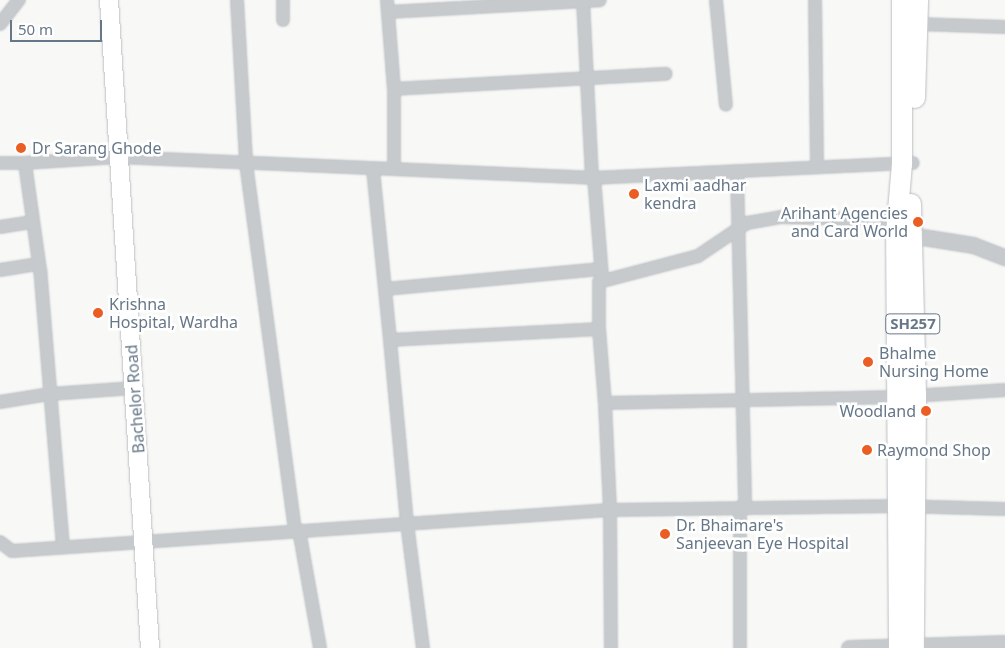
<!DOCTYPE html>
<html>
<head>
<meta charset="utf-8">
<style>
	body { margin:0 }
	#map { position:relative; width:1005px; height:648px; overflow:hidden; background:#f8f8f6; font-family:"Noto Sans",sans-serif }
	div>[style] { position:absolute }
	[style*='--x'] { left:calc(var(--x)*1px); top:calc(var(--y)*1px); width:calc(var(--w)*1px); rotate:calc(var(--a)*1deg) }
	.roads { filter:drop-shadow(0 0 1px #babfc4) drop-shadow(0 0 1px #babfc4) }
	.minor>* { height:12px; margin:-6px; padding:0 6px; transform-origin:6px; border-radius:6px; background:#c6cacd }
	.tertiary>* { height:15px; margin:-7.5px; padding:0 7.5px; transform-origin:7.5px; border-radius:7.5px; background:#c6cacd }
	.secondary>* { height:18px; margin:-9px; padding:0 9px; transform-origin:9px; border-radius:9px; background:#fff }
	.primary>* { height:20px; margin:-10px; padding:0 10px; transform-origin:10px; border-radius:10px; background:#fff }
	.dots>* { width:14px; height:14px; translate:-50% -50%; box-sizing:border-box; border:2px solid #fff; border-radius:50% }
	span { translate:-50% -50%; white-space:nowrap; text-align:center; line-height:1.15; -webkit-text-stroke:5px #fff; paint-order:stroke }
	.shield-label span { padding:1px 4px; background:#fff; border:1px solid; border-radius:4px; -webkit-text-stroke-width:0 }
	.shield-label { font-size:15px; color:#678; font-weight:700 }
	.poi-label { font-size:16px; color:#678 }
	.left { translate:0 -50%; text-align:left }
	.right { translate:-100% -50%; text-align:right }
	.street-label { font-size:16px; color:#678 }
	.scale { position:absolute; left:10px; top:20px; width:92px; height:22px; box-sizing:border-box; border:2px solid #678; border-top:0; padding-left:6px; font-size:15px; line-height:18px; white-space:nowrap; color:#678; -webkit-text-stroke:4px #fff; paint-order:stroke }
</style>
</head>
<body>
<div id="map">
	<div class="roads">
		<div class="minor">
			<i style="--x:237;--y:0;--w:163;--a:86.8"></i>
			<i style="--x:246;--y:163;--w:370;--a:82.4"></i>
			<i style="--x:387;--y:0;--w:89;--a:85.5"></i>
			<i style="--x:394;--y:89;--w:80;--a:90"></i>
			<i style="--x:583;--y:0;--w:178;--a:87.1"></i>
			<i style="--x:716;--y:0;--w:105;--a:84.6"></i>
			<i style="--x:815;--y:0;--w:167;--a:89.3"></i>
			<i style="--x:388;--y:12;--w:212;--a:-3.2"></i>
			<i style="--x:283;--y:20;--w:20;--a:-90"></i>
			<i style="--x:0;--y:24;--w:31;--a:-52"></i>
			<i style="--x:917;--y:24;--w:88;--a:2"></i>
			<i style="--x:394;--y:89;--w:272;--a:-3.2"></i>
			<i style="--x:0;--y:163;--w:25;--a:0"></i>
			<i style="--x:373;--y:169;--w:172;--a:84.3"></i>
			<i style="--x:737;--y:171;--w:336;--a:88.6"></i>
			<i style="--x:594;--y:177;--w:100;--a:85.4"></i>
			<i style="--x:0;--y:227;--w:33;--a:-9"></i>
			<i style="--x:0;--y:270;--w:39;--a:-9"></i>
			<i style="--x:385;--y:289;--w:217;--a:-5.3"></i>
			<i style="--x:599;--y:329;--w:47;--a:-90"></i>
			<i style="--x:599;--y:282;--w:102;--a:-14.7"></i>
			<i style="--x:698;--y:256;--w:59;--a:-34"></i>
			<i style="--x:747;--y:223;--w:34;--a:-10"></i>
			<i style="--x:780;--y:217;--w:118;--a:1.5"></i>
			<i style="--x:0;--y:402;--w:51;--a:-9.1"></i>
			<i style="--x:50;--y:394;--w:84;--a:-4.1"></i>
			<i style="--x:605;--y:403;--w:107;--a:87.3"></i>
			<i style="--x:610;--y:510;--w:138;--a:89.6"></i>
			<i style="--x:299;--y:530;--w:120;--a:79.9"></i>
			<i style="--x:0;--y:542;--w:15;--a:37"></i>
			<i style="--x:12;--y:551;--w:599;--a:-3.92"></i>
			<i style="--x:610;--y:510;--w:288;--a:-0.8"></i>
			<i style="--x:898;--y:506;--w:107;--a:1.6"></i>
			<i style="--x:63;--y:547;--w:278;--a:-94.7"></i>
			<i style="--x:40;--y:270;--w:108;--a:-98"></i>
			<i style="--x:25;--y:163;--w:93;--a:-3.7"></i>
			<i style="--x:118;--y:157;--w:474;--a:2.5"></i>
			<i style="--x:592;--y:178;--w:321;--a:-2.7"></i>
			<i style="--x:423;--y:648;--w:126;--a:-97.3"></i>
			<i style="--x:407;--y:523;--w:184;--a:-95.3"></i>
			<i style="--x:390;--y:340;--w:209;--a:-3"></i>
			<i style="--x:599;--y:329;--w:74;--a:85.4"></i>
			<i style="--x:605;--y:403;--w:292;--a:-1.2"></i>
			<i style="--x:897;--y:397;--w:108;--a:-3.7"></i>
			<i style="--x:740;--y:648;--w:141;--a:-90"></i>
		</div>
		<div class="tertiary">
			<i style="--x:910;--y:235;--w:64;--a:9"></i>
			<i style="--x:973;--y:245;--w:34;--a:21"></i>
			<i style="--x:849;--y:648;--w:156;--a:-1.8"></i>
		</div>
		<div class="secondary">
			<i style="--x:109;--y:0;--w:649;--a:86.38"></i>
		</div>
		<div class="primary">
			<i style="--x:915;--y:98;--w:98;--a:-88.2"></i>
			<i style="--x:911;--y:204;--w:192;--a:88.5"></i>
			<i style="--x:916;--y:396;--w:252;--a:90.5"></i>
			<i style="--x:899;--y:648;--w:414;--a:-90.4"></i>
			<i style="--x:896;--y:234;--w:70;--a:-85.1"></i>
			<i style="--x:902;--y:164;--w:164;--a:-90"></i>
		</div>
	</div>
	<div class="dots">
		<i style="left:21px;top:148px;background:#ea5e24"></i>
		<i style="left:634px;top:194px;background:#ea5e24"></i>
		<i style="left:918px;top:222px;background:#ea5e24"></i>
		<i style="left:98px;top:313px;background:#ea5e24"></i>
		<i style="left:868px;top:362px;background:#ea5e24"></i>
		<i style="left:926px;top:411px;background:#ea5e24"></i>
		<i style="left:867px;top:450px;background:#ea5e24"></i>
		<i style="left:665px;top:534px;background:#ea5e24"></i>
	</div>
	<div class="shield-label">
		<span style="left:913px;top:324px">SH257</span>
	</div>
	<div class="poi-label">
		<span class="left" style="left:32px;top:148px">Dr Sarang Ghode</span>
		<span class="left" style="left:644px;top:194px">Laxmi aadhar<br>kendra</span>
		<span class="right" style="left:908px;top:222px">Arihant Agencies<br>and Card World</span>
		<span class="left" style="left:109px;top:313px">Krishna<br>Hospital, Wardha</span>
		<span class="left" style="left:879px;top:362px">Bhalme<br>Nursing Home</span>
		<span class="right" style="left:916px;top:411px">Woodland</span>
		<span class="left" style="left:877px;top:450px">Raymond Shop</span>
		<span class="left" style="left:676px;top:534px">Dr. Bhaimare's<br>Sanjeevan Eye Hospital</span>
	</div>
	<div class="street-label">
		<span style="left:135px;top:399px;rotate:-94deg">Bachelor Road</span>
	</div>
	<div class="scale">50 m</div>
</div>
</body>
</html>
